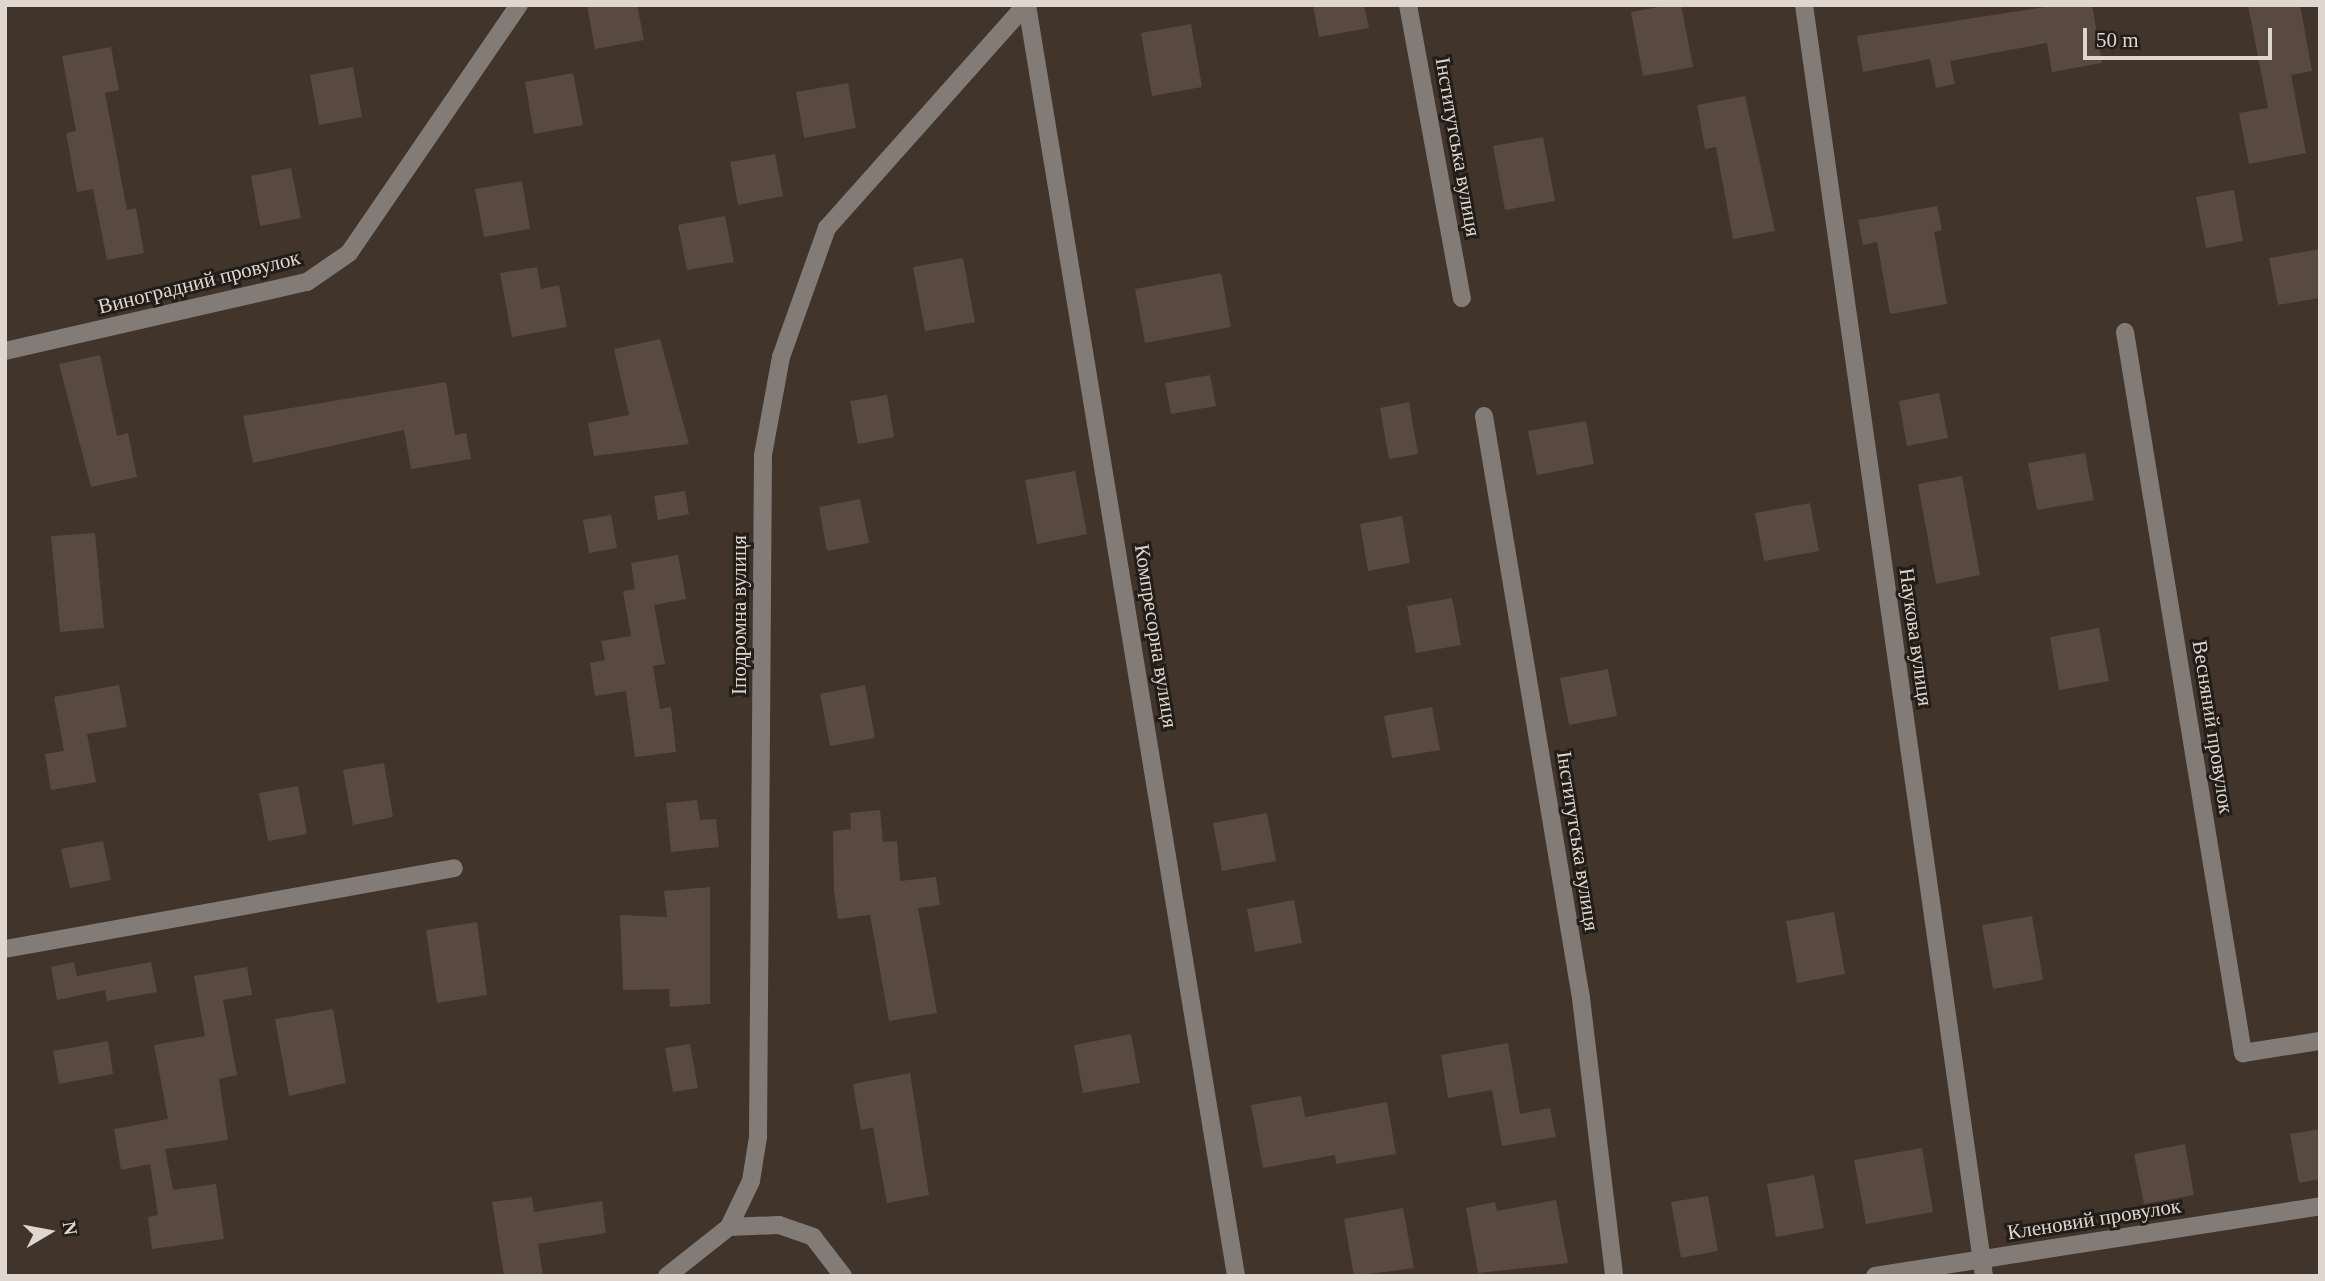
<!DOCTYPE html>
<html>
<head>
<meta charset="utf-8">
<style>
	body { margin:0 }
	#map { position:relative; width:2325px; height:1281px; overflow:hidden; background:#41342a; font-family:Georgia,serif }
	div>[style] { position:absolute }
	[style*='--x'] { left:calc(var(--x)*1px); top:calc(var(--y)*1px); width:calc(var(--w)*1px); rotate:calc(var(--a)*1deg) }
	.building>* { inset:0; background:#584a40 }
	.minor>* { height:18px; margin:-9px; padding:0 9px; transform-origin:9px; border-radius:9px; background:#827b76 }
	span { translate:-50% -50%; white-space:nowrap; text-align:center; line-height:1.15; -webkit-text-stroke:6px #231d18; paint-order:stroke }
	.street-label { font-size:21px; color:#dfd6d0 }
	.frame { position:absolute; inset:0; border:7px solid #dfd6d0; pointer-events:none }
	.north { position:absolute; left:14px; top:1197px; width:70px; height:70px; -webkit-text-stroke:5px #231d18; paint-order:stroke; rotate:80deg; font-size:19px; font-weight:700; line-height:28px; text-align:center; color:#dfd6d0 }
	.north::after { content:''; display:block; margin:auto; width:24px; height:32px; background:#dfd6d0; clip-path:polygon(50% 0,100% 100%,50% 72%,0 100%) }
	.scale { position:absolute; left:2083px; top:28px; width:189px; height:32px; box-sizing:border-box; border:4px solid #dfd6d0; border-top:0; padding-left:9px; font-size:21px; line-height:24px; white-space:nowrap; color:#dfd6d0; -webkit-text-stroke:5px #231d18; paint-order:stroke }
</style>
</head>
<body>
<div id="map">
	<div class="building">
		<i style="clip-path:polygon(587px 5px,637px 5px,644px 40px,595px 49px)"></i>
		<i style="clip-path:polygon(1313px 5px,1364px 5px,1369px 28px,1319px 37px)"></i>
		<i style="clip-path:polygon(1670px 5px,1681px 5px,1693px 67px,1643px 76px,1631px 12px)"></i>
		<i style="clip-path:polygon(2058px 5px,2092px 5px,2102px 63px,2052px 72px,2047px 43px,1950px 61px,1955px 84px,1936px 88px,1930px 59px,1863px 72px,1857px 36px)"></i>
		<i style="clip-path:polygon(2248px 5px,2300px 5px,2312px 71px,2291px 75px,2306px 153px,2249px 164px,2239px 113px,2268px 108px)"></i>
		<i style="clip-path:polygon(1191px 24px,1202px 87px,1152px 96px,1141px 33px)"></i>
		<i style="clip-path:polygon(111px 47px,119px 90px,105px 93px,127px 210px,136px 208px,144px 253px,107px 260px,93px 189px,77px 192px,66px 133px,76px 131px,62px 56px)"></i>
		<i style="clip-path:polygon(353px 67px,362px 117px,319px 125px,310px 75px)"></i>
		<i style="clip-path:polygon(573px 73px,583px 125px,534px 134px,525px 82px)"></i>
		<i style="clip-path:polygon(848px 83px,856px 128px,804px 138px,796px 92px)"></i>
		<i style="clip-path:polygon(1745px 96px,1775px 231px,1733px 239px,1716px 147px,1705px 149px,1697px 105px)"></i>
		<i style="clip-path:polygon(1543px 137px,1555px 201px,1505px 210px,1493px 146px)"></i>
		<i style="clip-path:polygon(775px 154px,783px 196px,738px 205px,730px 162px)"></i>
		<i style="clip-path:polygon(291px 168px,301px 218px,260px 226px,251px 176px)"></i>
		<i style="clip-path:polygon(522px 181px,530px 229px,484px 237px,475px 189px)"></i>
		<i style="clip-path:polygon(2234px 190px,2243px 241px,2206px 248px,2196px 197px)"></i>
		<i style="clip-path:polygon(1937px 206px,1942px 230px,1934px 232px,1947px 304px,1890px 314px,1877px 242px,1863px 245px,1858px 220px)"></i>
		<i style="clip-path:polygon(725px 216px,734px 262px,687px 270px,678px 225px)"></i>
		<i style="clip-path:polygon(2320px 249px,2320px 298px,2278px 305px,2269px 258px)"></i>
		<i style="clip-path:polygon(963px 258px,975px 322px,925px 331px,913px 267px)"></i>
		<i style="clip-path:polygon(537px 267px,541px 289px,559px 285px,567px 327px,512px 337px,500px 273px)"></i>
		<i style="clip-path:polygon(1221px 273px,1231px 327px,1145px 343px,1135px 289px)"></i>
		<i style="clip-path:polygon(660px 339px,689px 444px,594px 456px,588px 423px,629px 415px,614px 349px)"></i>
		<i style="clip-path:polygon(100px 355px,117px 436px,128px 433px,137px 477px,91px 487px,59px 364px)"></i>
		<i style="clip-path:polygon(1210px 375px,1216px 406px,1171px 414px,1165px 383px)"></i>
		<i style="clip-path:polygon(446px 382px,455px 435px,466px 433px,471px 459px,411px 469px,404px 430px,253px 463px,243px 416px)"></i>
		<i style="clip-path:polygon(1939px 393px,1948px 438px,1907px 446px,1899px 401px)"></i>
		<i style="clip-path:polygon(887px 395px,894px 437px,858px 444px,850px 401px)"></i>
		<i style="clip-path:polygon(1409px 402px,1418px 454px,1389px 459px,1380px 408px)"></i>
		<i style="clip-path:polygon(1586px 421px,1594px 464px,1537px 475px,1528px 431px)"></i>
		<i style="clip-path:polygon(2085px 453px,2094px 500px,2037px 510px,2028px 463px)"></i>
		<i style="clip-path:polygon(1075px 471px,1087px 534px,1037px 544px,1025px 480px)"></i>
		<i style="clip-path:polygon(1962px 476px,1980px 575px,1936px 584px,1918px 484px)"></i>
		<i style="clip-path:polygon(685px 491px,689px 514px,658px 520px,654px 496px)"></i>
		<i style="clip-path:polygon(860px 499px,869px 543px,827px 551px,819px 507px)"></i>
		<i style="clip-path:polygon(1810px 503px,1819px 551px,1764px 561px,1755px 513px)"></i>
		<i style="clip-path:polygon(611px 515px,617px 548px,589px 553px,583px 520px)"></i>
		<i style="clip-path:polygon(1402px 516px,1410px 563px,1368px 571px,1360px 524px)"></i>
		<i style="clip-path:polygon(95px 533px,104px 628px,60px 632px,51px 536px)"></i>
		<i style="clip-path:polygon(678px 555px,686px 599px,654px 605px,665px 664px,653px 666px,660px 709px,671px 707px,676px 752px,635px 757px,626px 691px,595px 696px,590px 663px,605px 660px,601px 641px,631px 636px,623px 591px,635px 589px,631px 563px)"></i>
		<i style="clip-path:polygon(1452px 598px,1461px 645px,1416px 653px,1407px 606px)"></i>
		<i style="clip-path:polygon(2099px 628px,2109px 681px,2059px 690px,2050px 637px)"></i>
		<i style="clip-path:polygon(1608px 669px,1617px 716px,1569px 725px,1560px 678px)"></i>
		<i style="clip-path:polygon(119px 685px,127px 727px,87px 734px,96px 782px,51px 790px,45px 754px,64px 751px,54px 697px)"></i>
		<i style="clip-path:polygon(865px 685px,875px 738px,830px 746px,820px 694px)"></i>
		<i style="clip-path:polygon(1432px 707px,1440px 750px,1392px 758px,1384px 716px)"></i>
		<i style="clip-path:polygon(384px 763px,393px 817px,353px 825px,343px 770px)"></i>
		<i style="clip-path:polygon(298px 786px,307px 834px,268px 841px,259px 793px)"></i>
		<i style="clip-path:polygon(697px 800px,700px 820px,716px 819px,719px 847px,671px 852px,666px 803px)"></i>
		<i style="clip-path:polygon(880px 810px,883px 842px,897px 841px,900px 881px,936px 877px,940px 905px,918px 908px,937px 1013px,889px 1021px,870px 915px,838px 919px,834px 890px,833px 831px,851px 829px,850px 813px)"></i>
		<i style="clip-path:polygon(1267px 813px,1276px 861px,1222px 871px,1213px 823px)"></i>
		<i style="clip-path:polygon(103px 841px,111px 880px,70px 888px,61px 849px)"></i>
		<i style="clip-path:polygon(710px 887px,710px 1004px,670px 1007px,669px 989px,623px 990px,620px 915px,667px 917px,664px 891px)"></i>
		<i style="clip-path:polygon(1294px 900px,1302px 943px,1255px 952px,1247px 909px)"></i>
		<i style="clip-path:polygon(1834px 912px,1845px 974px,1797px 983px,1786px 921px)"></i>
		<i style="clip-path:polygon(2032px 916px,2043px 980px,1993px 989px,1982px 925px)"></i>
		<i style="clip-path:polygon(477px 922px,487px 995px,437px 1003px,426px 930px)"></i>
		<i style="clip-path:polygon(74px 962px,77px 976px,151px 962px,157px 992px,107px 1001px,105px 990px,57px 1000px,51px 967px)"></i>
		<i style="clip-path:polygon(247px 967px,252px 995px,223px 1000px,237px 1075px,219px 1079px,228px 1140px,165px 1149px,173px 1190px,216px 1184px,224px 1239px,152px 1249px,148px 1217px,158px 1215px,150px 1164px,121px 1170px,114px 1129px,168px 1119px,154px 1045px,205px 1036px,194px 976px)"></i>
		<i style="clip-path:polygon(333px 1009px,346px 1083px,289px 1096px,275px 1019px)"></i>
		<i style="clip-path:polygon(1131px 1034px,1140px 1083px,1083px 1093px,1074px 1045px)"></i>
		<i style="clip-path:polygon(108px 1041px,113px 1074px,59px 1084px,53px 1051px)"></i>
		<i style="clip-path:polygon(1508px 1043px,1520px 1114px,1550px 1108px,1556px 1137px,1502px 1146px,1492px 1090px,1448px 1098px,1441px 1055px)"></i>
		<i style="clip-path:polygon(690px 1044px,698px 1088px,673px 1092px,665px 1048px)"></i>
		<i style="clip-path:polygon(910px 1073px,929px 1195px,887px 1203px,873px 1127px,861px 1130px,853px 1084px)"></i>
		<i style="clip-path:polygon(1301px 1096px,1305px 1117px,1387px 1102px,1396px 1154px,1336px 1164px,1335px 1155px,1263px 1168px,1251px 1105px)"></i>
		<i style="clip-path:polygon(2320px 1129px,2320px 1179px,2299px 1183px,2290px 1134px)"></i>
		<i style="clip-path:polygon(2185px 1144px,2194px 1195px,2144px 1204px,2134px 1154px)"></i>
		<i style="clip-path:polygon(1922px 1148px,1933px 1212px,1866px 1224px,1854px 1160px)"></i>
		<i style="clip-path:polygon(1814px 1175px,1824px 1228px,1776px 1237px,1767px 1184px)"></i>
		<i style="clip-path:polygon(1708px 1196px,1718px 1251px,1681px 1258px,1671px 1202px)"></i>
		<i style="clip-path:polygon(532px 1197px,534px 1212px,602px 1201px,606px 1233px,538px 1244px,543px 1276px,504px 1276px,492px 1202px)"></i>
		<i style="clip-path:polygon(1556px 1200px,1568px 1263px,1478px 1273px,1466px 1208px,1495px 1202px,1497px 1211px)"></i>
		<i style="clip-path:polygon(1403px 1208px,1414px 1268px,1354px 1276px,1344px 1219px)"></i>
	</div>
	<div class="minor">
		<i style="--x:1027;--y:5;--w:1288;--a:80.66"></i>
		<i style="--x:1408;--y:5;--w:298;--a:79.6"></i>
		<i style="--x:1804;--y:5;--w:1284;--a:81.94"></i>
		<i style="--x:2125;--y:332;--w:731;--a:80.71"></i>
		<i style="--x:2243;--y:1053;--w:78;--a:-8.9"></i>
		<i style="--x:5;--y:351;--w:310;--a:-12.9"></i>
		<i style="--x:307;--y:282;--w:51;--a:-34.6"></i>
		<i style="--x:349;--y:253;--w:301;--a:-55.6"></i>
		<i style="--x:1484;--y:416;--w:590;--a:80.54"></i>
		<i style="--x:1581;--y:998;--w:280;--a:83.2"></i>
		<i style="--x:5;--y:949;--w:456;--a:-10.2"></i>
		<i style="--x:729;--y:1227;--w:50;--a:-2.3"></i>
		<i style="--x:779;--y:1225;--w:36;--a:19"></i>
		<i style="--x:813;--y:1237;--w:49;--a:52.4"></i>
		<i style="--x:667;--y:1276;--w:79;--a:-38.3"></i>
		<i style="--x:729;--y:1227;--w:51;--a:-64.4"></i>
		<i style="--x:751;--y:1181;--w:45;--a:-81"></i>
		<i style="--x:758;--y:1137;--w:682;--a:-89.58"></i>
		<i style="--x:763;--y:455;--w:100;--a:-79.6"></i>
		<i style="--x:781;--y:357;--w:137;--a:-70.4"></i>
		<i style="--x:827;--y:228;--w:299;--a:-48.3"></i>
		<i style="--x:1875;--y:1276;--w:450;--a:-8.9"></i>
	</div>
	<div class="street-label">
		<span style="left:1458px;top:147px;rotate:80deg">Інститутська вулиця</span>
		<span style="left:199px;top:282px;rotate:-14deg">Виноградний провулок</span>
		<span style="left:739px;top:615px;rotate:-90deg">Іподромна вулиця</span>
		<span style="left:1156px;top:636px;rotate:81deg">Компресорна вулиця</span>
		<span style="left:1916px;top:637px;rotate:82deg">Наукова вулиця</span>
		<span style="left:2213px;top:727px;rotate:81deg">Весняний провулок</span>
		<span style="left:1578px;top:841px;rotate:81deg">Інститутська вулиця</span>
		<span style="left:2094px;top:1219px;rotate:-9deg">Кленовий провулок</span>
	</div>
	<div class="frame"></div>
	<div class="north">N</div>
	<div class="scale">50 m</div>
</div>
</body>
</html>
